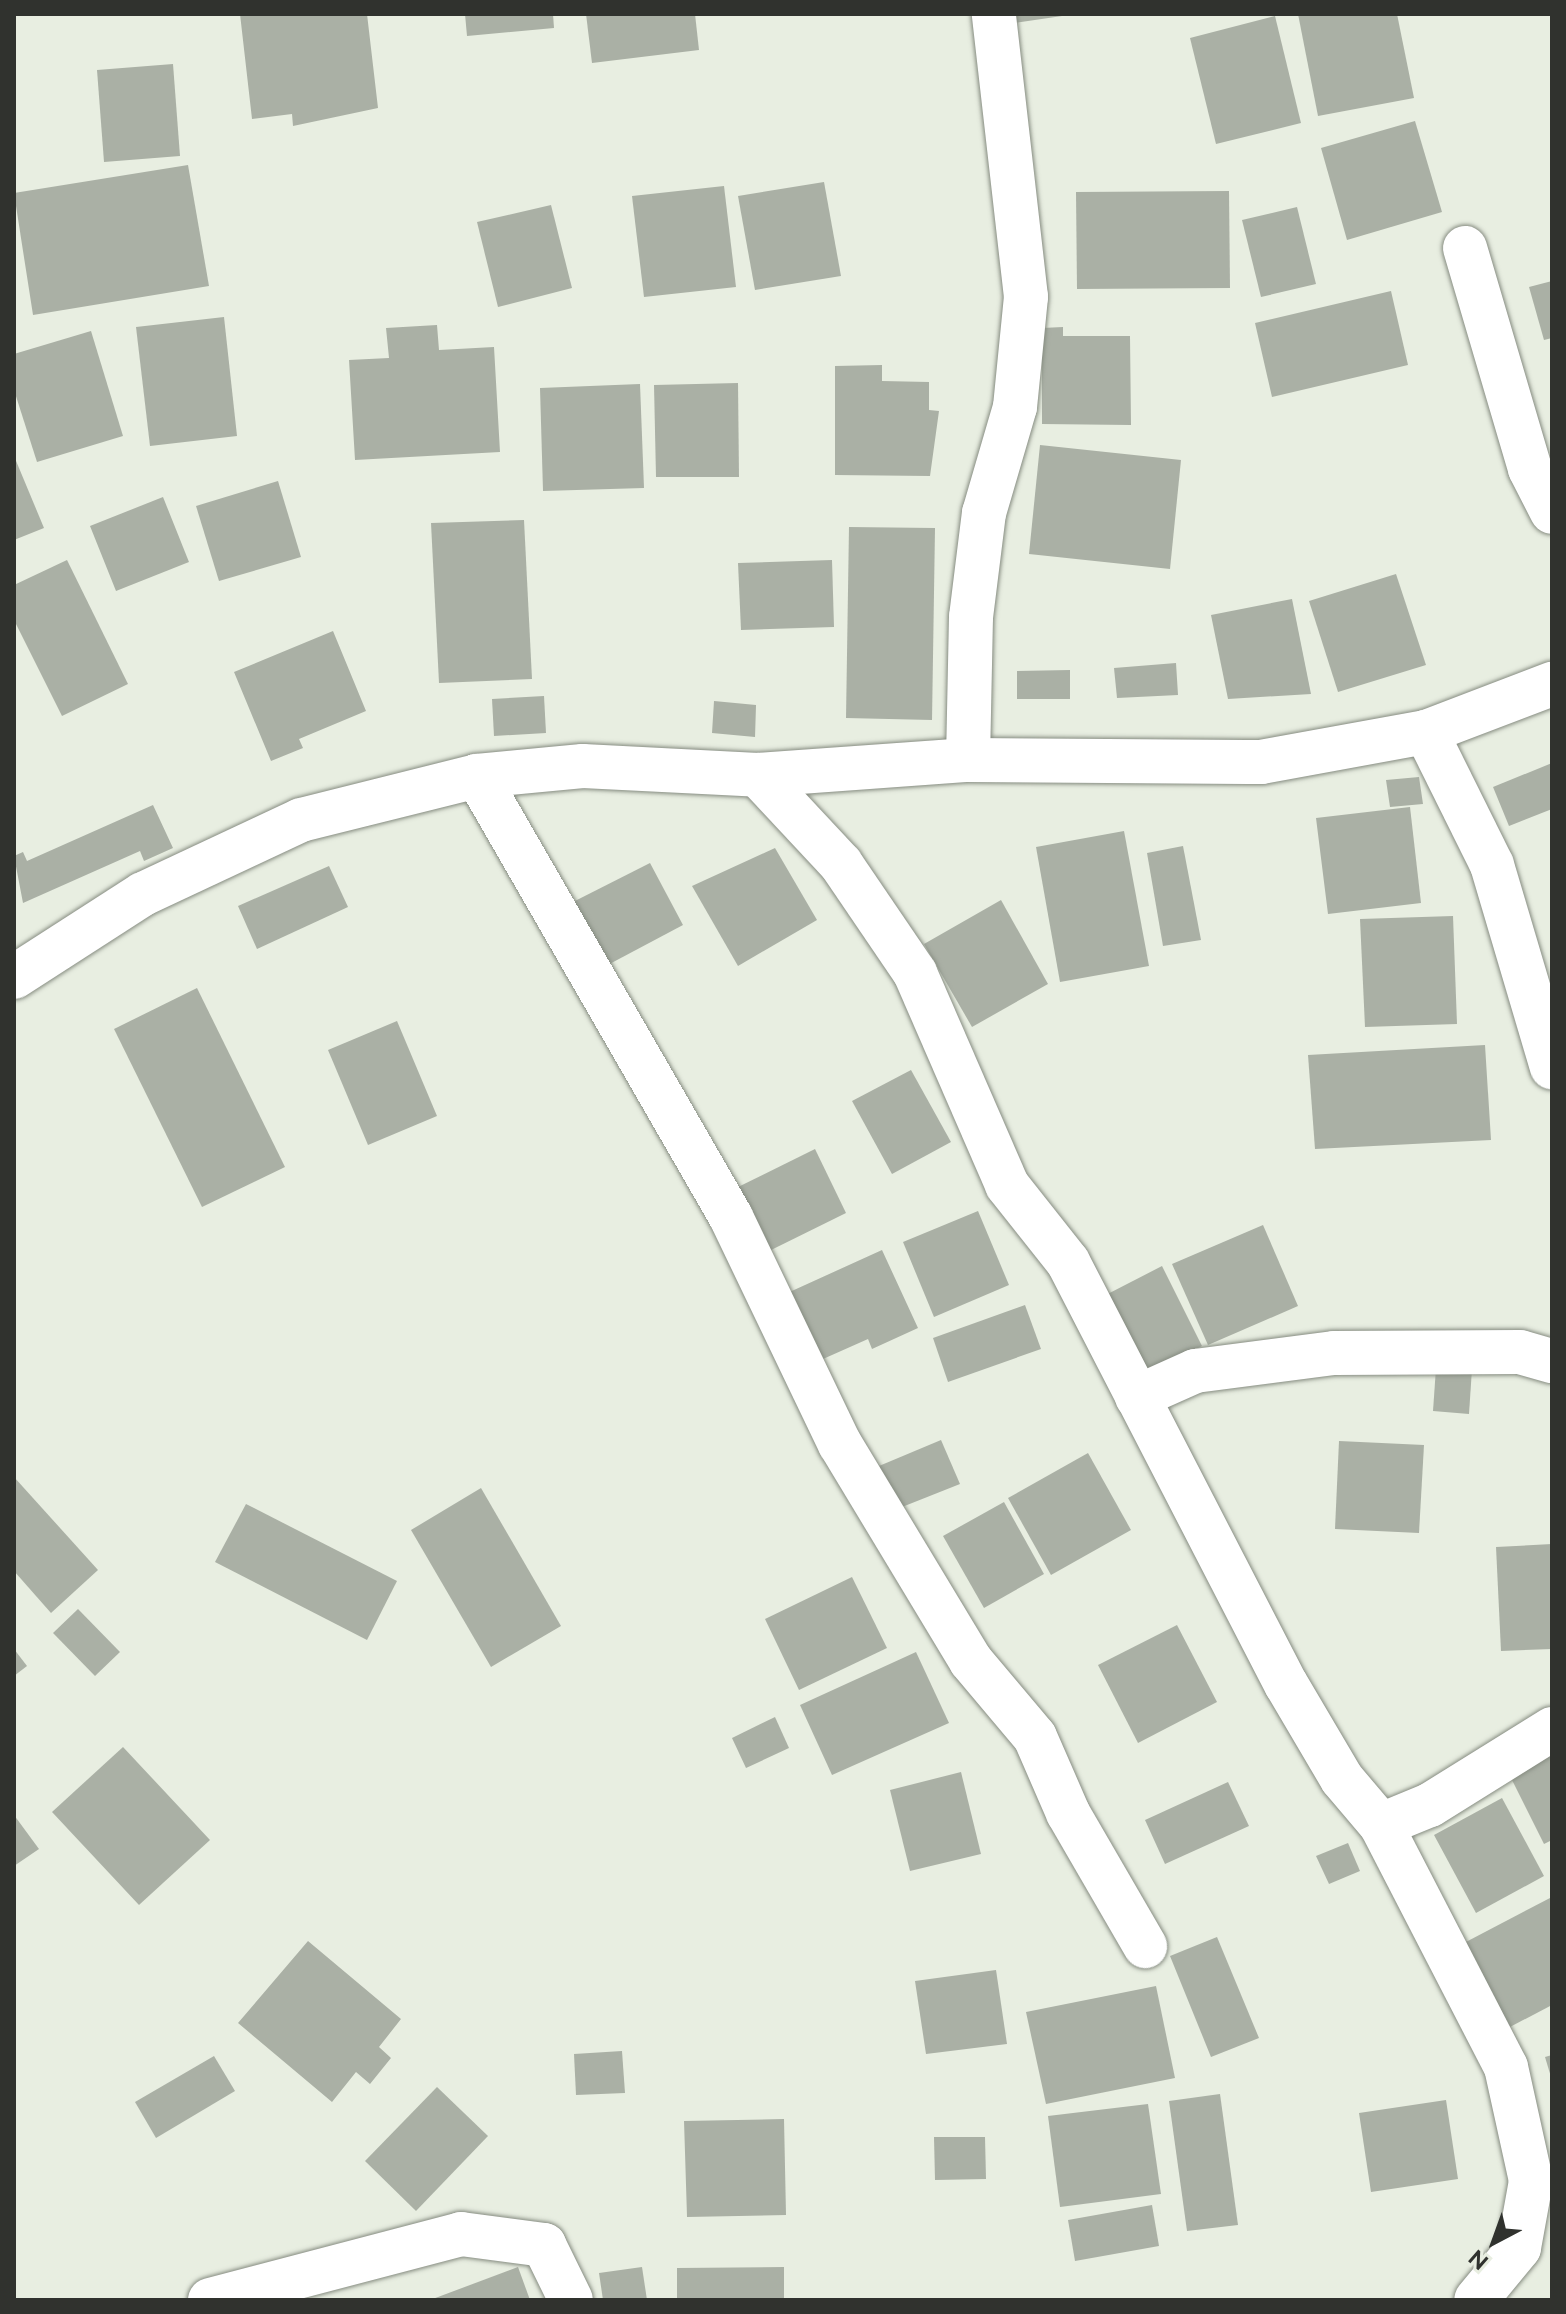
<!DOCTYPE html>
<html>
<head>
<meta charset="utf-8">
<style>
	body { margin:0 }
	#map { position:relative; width:1566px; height:2314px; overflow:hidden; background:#e8eee1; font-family:Raleway,sans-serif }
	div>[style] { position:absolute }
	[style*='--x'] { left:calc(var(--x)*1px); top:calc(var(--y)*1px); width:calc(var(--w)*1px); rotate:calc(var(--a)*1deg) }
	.building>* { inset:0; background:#aab0a5 }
	.roads { filter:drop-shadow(0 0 2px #868c81) drop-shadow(0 0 2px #868c81) }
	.street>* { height:44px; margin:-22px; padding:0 22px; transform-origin:22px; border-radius:22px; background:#fff }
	span { translate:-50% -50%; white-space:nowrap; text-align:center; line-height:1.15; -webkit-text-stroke:6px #e8eee1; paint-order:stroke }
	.frame { position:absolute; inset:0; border:16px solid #30322e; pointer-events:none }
	.north { position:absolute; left:1454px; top:2202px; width:80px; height:80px; -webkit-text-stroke:6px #e8eee1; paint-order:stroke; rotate:221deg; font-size:22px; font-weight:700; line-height:32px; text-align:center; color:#30322e }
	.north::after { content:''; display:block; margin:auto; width:28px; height:36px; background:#30322e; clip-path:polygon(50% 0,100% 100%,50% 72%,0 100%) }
</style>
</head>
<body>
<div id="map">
	<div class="building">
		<i style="clip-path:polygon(240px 14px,367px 14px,378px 108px,293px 126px,292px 114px,252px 119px)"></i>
		<i style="clip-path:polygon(465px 14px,553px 14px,554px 28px,467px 36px)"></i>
		<i style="clip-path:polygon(586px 14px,695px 14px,699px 50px,592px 63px)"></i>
		<i style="clip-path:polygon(1013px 14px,1062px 14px,1062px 16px,1015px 23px)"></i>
		<i style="clip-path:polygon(1298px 14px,1397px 14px,1414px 98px,1318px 116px)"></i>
		<i style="clip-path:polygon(1275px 16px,1301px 123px,1216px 144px,1190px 38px)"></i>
		<i style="clip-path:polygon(173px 64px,180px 156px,104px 162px,97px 70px)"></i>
		<i style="clip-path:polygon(1415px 121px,1442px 212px,1347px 240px,1321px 148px)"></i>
		<i style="clip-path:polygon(188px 165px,209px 286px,33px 315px,14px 193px)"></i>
		<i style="clip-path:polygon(824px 182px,841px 276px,755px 290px,738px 196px)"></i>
		<i style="clip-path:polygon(724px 186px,736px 287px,644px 297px,632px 196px)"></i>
		<i style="clip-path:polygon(1229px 191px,1230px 288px,1077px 289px,1076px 192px)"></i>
		<i style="clip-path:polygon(551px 205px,572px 288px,498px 307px,477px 222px)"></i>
		<i style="clip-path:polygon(1297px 207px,1316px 284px,1261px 297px,1242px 220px)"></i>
		<i style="clip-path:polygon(1552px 281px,1552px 338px,1544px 340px,1529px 287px)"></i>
		<i style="clip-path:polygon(1391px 291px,1408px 365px,1272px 397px,1255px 323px)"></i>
		<i style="clip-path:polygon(224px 317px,237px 436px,150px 446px,136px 327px)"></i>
		<i style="clip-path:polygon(437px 325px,439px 350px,494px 347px,500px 452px,355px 460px,349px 360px,389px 358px,386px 328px)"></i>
		<i style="clip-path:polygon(1063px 327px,1063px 336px,1130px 336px,1131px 425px,1042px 424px,1042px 328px)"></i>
		<i style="clip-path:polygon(91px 331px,123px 436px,37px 462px,14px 390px,14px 354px)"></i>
		<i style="clip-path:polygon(882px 365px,882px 381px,929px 382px,929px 410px,939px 411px,930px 476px,835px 475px,835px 366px)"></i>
		<i style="clip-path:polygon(738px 383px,739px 477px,656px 477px,654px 385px)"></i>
		<i style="clip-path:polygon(640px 384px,644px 488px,543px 491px,540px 388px)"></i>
		<i style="clip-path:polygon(1040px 445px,1181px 460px,1170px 569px,1029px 554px)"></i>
		<i style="clip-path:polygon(14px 456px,44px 528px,14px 540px)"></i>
		<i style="clip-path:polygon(278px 481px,301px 557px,219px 581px,196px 506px)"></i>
		<i style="clip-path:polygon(163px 497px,189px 562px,116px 591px,90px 526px)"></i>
		<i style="clip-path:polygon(524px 520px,532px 679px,439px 683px,431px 523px)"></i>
		<i style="clip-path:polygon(849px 527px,935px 528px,932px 720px,846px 718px)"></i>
		<i style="clip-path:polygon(67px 560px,128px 684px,62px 716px,14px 620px,14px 585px)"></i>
		<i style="clip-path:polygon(832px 560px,834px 627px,741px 630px,738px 563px)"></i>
		<i style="clip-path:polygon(1396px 574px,1426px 665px,1338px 692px,1309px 601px)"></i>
		<i style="clip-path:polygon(1292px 599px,1311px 694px,1228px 699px,1211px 615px)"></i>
		<i style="clip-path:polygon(333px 631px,366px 711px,299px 739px,303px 748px,271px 761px,234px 672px)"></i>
		<i style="clip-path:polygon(1176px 663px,1178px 695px,1117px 698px,1114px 668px)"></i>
		<i style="clip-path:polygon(1070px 670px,1070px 699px,1017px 699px,1017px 671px)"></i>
		<i style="clip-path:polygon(544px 696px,546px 733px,494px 736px,492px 699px)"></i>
		<i style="clip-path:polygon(714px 701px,756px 705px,755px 737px,712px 733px)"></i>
		<i style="clip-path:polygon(1552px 763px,1552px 809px,1509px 826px,1493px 787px)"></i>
		<i style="clip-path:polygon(1419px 777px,1423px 804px,1390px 807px,1386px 780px)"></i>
		<i style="clip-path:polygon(153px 805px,173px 848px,144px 861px,140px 851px,23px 903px,14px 856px,23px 852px,27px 861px)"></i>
		<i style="clip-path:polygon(1410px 807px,1421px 903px,1328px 914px,1316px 818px)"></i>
		<i style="clip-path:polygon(1124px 831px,1149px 966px,1060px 982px,1036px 847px)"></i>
		<i style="clip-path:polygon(1183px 846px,1201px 940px,1163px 946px,1147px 853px)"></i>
		<i style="clip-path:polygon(775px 848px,817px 920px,738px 966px,692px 886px)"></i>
		<i style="clip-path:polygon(650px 863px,683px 925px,602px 968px,569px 904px)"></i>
		<i style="clip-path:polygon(329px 866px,348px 907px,257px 949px,238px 906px)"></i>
		<i style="clip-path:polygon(1001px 900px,1048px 984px,972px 1027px,924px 944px)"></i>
		<i style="clip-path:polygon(1453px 916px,1457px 1024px,1365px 1027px,1360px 919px)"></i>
		<i style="clip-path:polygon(197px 988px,285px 1167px,202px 1207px,114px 1029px)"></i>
		<i style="clip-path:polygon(397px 1021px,437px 1116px,368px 1145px,328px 1050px)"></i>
		<i style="clip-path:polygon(1485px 1045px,1491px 1140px,1315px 1149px,1308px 1055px)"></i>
		<i style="clip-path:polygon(911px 1070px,951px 1142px,892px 1174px,852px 1101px)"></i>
		<i style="clip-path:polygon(815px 1149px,846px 1213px,765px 1253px,734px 1189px)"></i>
		<i style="clip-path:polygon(978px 1211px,1009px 1285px,934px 1317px,903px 1242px)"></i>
		<i style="clip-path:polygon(1263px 1225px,1298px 1306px,1208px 1345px,1172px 1264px)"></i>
		<i style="clip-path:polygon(882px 1250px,918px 1328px,872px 1349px,868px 1339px,814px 1363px,783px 1295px)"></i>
		<i style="clip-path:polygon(1162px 1266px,1202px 1346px,1139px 1379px,1098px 1299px)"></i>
		<i style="clip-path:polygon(1025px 1305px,1041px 1349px,948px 1382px,933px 1338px)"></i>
		<i style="clip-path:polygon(1436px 1368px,1472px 1369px,1469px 1414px,1433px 1411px)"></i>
		<i style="clip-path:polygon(941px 1440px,960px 1484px,897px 1509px,879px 1466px)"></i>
		<i style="clip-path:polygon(1339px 1441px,1424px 1445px,1419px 1533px,1335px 1529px)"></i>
		<i style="clip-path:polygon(1088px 1453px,1131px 1530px,1051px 1575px,1008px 1498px)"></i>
		<i style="clip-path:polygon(14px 1477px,98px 1570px,51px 1613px,14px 1571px)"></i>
		<i style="clip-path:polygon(481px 1488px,561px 1626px,491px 1667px,411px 1530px)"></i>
		<i style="clip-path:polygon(1004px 1502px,1044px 1574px,984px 1608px,943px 1536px)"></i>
		<i style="clip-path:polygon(246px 1504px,397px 1581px,367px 1640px,215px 1562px)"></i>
		<i style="clip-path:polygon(1552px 1544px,1552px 1649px,1501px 1651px,1496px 1547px)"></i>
		<i style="clip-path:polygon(852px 1577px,887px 1648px,799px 1690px,765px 1619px)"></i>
		<i style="clip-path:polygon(78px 1609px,120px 1652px,95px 1676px,53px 1633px)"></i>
		<i style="clip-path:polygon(1177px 1625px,1217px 1702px,1138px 1743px,1098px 1665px)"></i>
		<i style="clip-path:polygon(14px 1649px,27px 1666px,14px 1676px)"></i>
		<i style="clip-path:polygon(916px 1652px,949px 1723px,832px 1775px,800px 1705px)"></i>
		<i style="clip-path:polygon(775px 1717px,789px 1748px,746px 1768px,732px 1738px)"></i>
		<i style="clip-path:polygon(1552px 1746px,1552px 1840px,1544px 1844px,1506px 1768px)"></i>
		<i style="clip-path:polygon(123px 1747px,210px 1840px,139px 1905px,52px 1812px)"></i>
		<i style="clip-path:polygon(961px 1772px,981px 1854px,910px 1871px,890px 1790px)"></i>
		<i style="clip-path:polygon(1228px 1782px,1249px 1826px,1165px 1864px,1145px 1820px)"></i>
		<i style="clip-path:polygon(1502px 1798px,1544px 1876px,1476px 1913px,1434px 1835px)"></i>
		<i style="clip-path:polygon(14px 1815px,39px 1849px,14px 1866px)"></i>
		<i style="clip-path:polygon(1348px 1843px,1360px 1871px,1329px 1884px,1316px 1856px)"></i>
		<i style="clip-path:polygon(1550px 1898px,1552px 2005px,1508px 2028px,1464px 1943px)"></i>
		<i style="clip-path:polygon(1217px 1937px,1259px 2038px,1211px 2057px,1170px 1956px)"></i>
		<i style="clip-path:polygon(308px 1941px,401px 2019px,379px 2047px,391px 2058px,370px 2084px,356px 2072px,332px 2102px,238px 2023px)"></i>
		<i style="clip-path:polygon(996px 1970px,1007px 2044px,926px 2054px,915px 1981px)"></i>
		<i style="clip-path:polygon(1156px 1986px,1175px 2078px,1046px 2104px,1026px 2012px)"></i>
		<i style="clip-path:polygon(622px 2051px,625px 2093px,576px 2095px,574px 2054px)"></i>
		<i style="clip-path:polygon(1552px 2055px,1552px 2077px,1551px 2077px,1545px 2057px)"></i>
		<i style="clip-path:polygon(214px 2056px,235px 2091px,156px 2138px,135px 2102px)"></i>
		<i style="clip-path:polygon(437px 2087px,488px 2136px,416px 2211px,365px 2161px)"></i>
		<i style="clip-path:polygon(1220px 2094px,1238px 2225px,1187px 2231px,1169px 2101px)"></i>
		<i style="clip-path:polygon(1446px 2100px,1458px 2179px,1371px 2192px,1359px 2113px)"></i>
		<i style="clip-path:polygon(1148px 2104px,1161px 2194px,1060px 2207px,1048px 2116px)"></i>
		<i style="clip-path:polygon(784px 2119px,786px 2215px,687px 2217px,684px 2121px)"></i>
		<i style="clip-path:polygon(934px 2137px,985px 2137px,986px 2179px,935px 2180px)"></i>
		<i style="clip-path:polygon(1152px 2205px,1159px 2246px,1075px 2261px,1068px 2220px)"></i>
		<i style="clip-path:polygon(518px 2267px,530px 2300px,430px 2300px)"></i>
		<i style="clip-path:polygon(642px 2267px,647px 2300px,603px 2300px,599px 2273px)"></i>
		<i style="clip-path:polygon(784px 2267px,784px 2300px,677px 2300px,677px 2268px)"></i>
	</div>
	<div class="roads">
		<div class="street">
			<i style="--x:1465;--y:248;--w:230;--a:73.6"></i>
			<i style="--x:1530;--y:469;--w:48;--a:62.9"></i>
			<i style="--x:1426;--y:732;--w:148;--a:63.6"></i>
			<i style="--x:1492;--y:865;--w:211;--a:73.5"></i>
			<i style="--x:968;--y:760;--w:143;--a:-88.8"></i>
			<i style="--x:971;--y:617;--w:105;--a:-82.9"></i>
			<i style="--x:984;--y:513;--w:110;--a:-73.7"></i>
			<i style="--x:1015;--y:407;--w:111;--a:-84.3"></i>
			<i style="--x:1026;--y:297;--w:285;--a:-96.5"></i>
			<i style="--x:758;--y:775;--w:122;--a:47"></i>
			<i style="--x:841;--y:864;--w:132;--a:55.8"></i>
			<i style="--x:915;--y:973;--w:231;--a:66.5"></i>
			<i style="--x:1007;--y:1185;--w:98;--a:51.6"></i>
			<i style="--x:1068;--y:1262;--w:475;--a:62.7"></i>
			<i style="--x:1286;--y:1684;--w:110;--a:59.5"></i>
			<i style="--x:1342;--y:1779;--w:60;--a:49.7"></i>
			<i style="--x:1381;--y:1825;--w:272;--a:62.7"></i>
			<i style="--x:1506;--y:2067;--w:117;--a:77.6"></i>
			<i style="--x:1531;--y:2181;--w:68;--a:100.2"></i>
			<i style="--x:1519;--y:2248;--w:67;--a:129.6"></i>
			<i style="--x:477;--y:776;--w:509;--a:60.06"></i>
			<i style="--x:731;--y:1217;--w:252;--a:64.4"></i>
			<i style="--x:840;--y:1444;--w:253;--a:58.9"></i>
			<i style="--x:971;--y:1661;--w:99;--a:49.9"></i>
			<i style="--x:1035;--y:1737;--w:83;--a:66.5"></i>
			<i style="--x:1068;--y:1813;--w:154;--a:59.9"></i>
			<i style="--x:14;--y:977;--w:153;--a:-32.8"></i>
			<i style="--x:143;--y:894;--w:174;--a:-25.1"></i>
			<i style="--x:301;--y:820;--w:181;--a:-14"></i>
			<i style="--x:477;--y:776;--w:106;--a:-5.4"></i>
			<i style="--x:583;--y:766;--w:175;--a:2.9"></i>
			<i style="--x:758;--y:775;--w:211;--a:-4.1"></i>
			<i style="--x:968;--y:760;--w:293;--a:0.4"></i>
			<i style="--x:1261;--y:762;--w:168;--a:-10.3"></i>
			<i style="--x:1426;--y:732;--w:135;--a:-20.9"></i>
			<i style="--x:1137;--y:1397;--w:64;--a:-24.1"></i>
			<i style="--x:1195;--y:1371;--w:140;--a:-7.4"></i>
			<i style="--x:1334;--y:1353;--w:186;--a:-0.3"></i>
			<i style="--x:1520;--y:1352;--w:33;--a:16"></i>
			<i style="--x:1381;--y:1825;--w:53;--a:-22.2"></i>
			<i style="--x:1430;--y:1805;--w:144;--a:-31.9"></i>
			<i style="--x:210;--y:2300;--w:260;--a:-14.7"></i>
			<i style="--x:461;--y:2234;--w:84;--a:7.5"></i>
			<i style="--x:544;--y:2245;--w:61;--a:63.9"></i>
		</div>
	</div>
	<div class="frame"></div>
	<div class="north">N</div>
</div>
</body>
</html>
